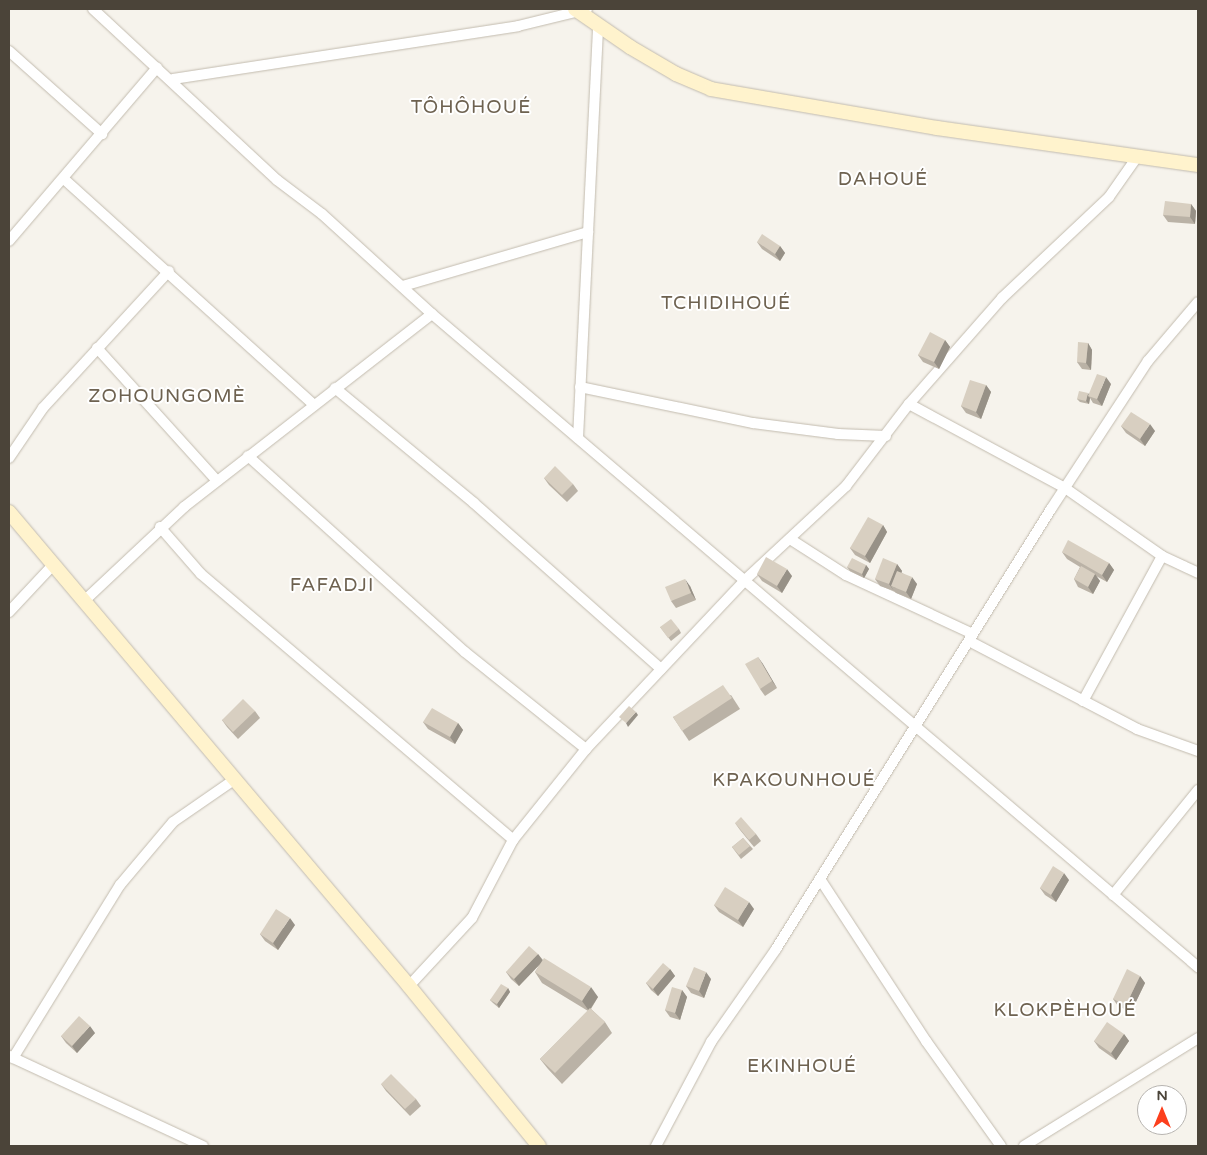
<!DOCTYPE html>
<html>
<head>
<meta charset="utf-8">
<style>
	body { margin:0 }
	#map { position:relative; width:1207px; height:1155px; overflow:hidden; background:#f6f3ec; font-family:"Varela Round",sans-serif }
	div>[style] { position:absolute }
	[style*='--x'] { left:calc(var(--x)*1px); top:calc(var(--y)*1px); width:calc(var(--w)*1px); rotate:calc(var(--a)*1deg) }
	.roads { filter:drop-shadow(0 0 1px #c2bbae) drop-shadow(0 0 1px #c2bbae) }
	.street>* { height:10px; margin:-5px; padding:0 5px; transform-origin:5px; border-radius:5px; background:#fff }
	.secondary>* { height:14px; margin:-7px; padding:0 7px; transform-origin:7px; border-radius:7px; background:#fff3cd }
	.wall>* { inset:0; background:#bab2a6 }
	.shaded-wall>* { inset:0; background:#979187 }
	.building>* { inset:0; background:#d8cfc1 }
	span { translate:-50% -50%; white-space:nowrap; text-align:center; line-height:1.15; -webkit-text-stroke:4px #fff; paint-order:stroke }
	.quarter-label { font-size:19px; color:#6e6250; letter-spacing:1px }
	.frame { position:absolute; inset:0; border:10px solid #4b4439; pointer-events:none }
	.north { position:absolute; left:1137px; top:1085px; width:50px; height:50px; box-sizing:border-box; background:#fff; border:1px solid #b7b4b0; border-radius:50%; rotate:0deg; font-size:14px; font-weight:700; line-height:20px; text-align:center; color:#4b4439 }
	.north::after { content:''; display:block; margin:auto; width:18px; height:22px; background:#fc3f1d; clip-path:polygon(50% 0,100% 100%,50% 72%,0 100%) }
</style>
</head>
<body>
<div id="map">
	<div class="roads">
		<div class="street">
			<i style="--x:93;--y:9;--w:251;--a:42.9"></i>
			<i style="--x:277;--y:180;--w:56;--a:37.1"></i>
			<i style="--x:322;--y:214;--w:149;--a:42.3"></i>
			<i style="--x:432;--y:314;--w:1007;--a:40.45"></i>
			<i style="--x:9;--y:51;--w:125;--a:41.7"></i>
			<i style="--x:173;--y:79;--w:349;--a:-8.7"></i>
			<i style="--x:518;--y:26;--w:71;--a:-13.8"></i>
			<i style="--x:64;--y:179;--w:337;--a:42.1"></i>
			<i style="--x:9;--y:241;--w:228;--a:-49.5"></i>
			<i style="--x:403;--y:286;--w:193;--a:-16.3"></i>
			<i style="--x:97;--y:348;--w:179;--a:47.9"></i>
			<i style="--x:580;--y:387;--w:177;--a:11.8"></i>
			<i style="--x:753;--y:423;--w:86;--a:7.4"></i>
			<i style="--x:838;--y:434;--w:48;--a:2.4"></i>
			<i style="--x:335;--y:388;--w:180;--a:39.6"></i>
			<i style="--x:474;--y:503;--w:250;--a:41.6"></i>
			<i style="--x:909;--y:404;--w:177;--a:28.3"></i>
			<i style="--x:1065;--y:488;--w:118;--a:35"></i>
			<i style="--x:1162;--y:556;--w:40;--a:25"></i>
			<i style="--x:578;--y:438;--w:413;--a:-87.2"></i>
			<i style="--x:248;--y:456;--w:292;--a:42.1"></i>
			<i style="--x:465;--y:652;--w:155;--a:38.7"></i>
			<i style="--x:9;--y:458;--w:60;--a:-55.8"></i>
			<i style="--x:43;--y:408;--w:186;--a:-47.4"></i>
			<i style="--x:160;--y:527;--w:62;--a:48.9"></i>
			<i style="--x:201;--y:574;--w:410;--a:40.4"></i>
			<i style="--x:790;--y:539;--w:67;--a:32.7"></i>
			<i style="--x:846;--y:575;--w:140;--a:24.9"></i>
			<i style="--x:83;--y:602;--w:139;--a:-43.2"></i>
			<i style="--x:184;--y:507;--w:314;--a:-37.9"></i>
			<i style="--x:9;--y:612;--w:64;--a:-46.9"></i>
			<i style="--x:969;--y:641;--w:190;--a:27.6"></i>
			<i style="--x:1137;--y:729;--w:65;--a:19.8"></i>
			<i style="--x:1083;--y:701;--w:165;--a:-61.4"></i>
			<i style="--x:820;--y:879;--w:194;--a:56.8"></i>
			<i style="--x:926;--y:1041;--w:129;--a:54.5"></i>
			<i style="--x:1113;--y:895;--w:135;--a:-51"></i>
			<i style="--x:409;--y:986;--w:93;--a:-47.2"></i>
			<i style="--x:472;--y:918;--w:88;--a:-62.3"></i>
			<i style="--x:513;--y:840;--w:117;--a:-51.3"></i>
			<i style="--x:586;--y:749;--w:232;--a:-46.7"></i>
			<i style="--x:745;--y:580;--w:138;--a:-42.9"></i>
			<i style="--x:846;--y:486;--w:103;--a:-52.5"></i>
			<i style="--x:909;--y:404;--w:141;--a:-48.7"></i>
			<i style="--x:1002;--y:298;--w:147;--a:-43.3"></i>
			<i style="--x:1109;--y:197;--w:49;--a:-55"></i>
			<i style="--x:9;--y:1056;--w:214;--a:24.9"></i>
			<i style="--x:13;--y:1058;--w:203;--a:-58.3"></i>
			<i style="--x:120;--y:885;--w:82;--a:-49.9"></i>
			<i style="--x:173;--y:822;--w:75;--a:-34.7"></i>
			<i style="--x:656;--y:1146;--w:118;--a:-62.1"></i>
			<i style="--x:711;--y:1042;--w:113;--a:-55"></i>
			<i style="--x:776;--y:949;--w:519;--a:-57.99"></i>
			<i style="--x:1051;--y:509;--w:177;--a:-56.8"></i>
			<i style="--x:1148;--y:361;--w:77;--a:-49.7"></i>
			<i style="--x:1024;--y:1146;--w:205;--a:-31.8"></i>
		</div>
		<div class="secondary">
			<i style="--x:575;--y:9;--w:67;--a:34.6"></i>
			<i style="--x:630;--y:47;--w:53;--a:30.4"></i>
			<i style="--x:676;--y:74;--w:38;--a:23"></i>
			<i style="--x:711;--y:89;--w:229;--a:9.8"></i>
			<i style="--x:937;--y:128;--w:264;--a:8.1"></i>
			<i style="--x:9;--y:512;--w:620;--a:49.84"></i>
			<i style="--x:409;--y:986;--w:206;--a:50.9"></i>
		</div>
	</div>
	<div class="wall">
		<i style="clip-path:polygon(1191px 204px,1196px 211px,1195px 224px,1168px 222px,1163px 215px)"></i>
		<i style="clip-path:polygon(757px 242px,780px 246px,785px 253px,780px 261px,762px 249px)"></i>
		<i style="clip-path:polygon(945px 340px,950px 347px,939px 369px,923px 362px,918px 355px)"></i>
		<i style="clip-path:polygon(1088px 343px,1092px 350px,1091px 370px,1082px 369px,1077px 362px)"></i>
		<i style="clip-path:polygon(1111px 384px,1102px 406px,1093px 403px,1090px 398px,1089px 404px,1080px 402px,1077px 399px,1089px 394px)"></i>
		<i style="clip-path:polygon(986px 385px,991px 392px,981px 419px,966px 413px,961px 406px)"></i>
		<i style="clip-path:polygon(1121px 426px,1155px 431px,1145px 446px,1126px 433px)"></i>
		<i style="clip-path:polygon(544px 478px,573px 484px,578px 491px,567px 502px,549px 485px)"></i>
		<i style="clip-path:polygon(883px 525px,887px 532px,870px 563px,855px 555px,850px 548px)"></i>
		<i style="clip-path:polygon(1062px 552px,1109px 563px,1114px 570px,1107px 582px,1096px 576px,1100px 581px,1093px 594px,1078px 587px,1074px 579px,1080px 567px,1067px 559px)"></i>
		<i style="clip-path:polygon(897px 564px,902px 571px,901px 572px,917px 584px,911px 599px,896px 593px,894px 591px,880px 586px,875px 579px)"></i>
		<i style="clip-path:polygon(866px 565px,869px 569px,864px 578px,850px 571px,847px 567px)"></i>
		<i style="clip-path:polygon(757px 574px,792px 576px,782px 593px,762px 581px)"></i>
		<i style="clip-path:polygon(690px 586px,696px 600px,676px 608px,671px 601px)"></i>
		<i style="clip-path:polygon(660px 627px,679px 629px,681px 633px,671px 641px)"></i>
		<i style="clip-path:polygon(758px 657px,777px 688px,765px 696px,760px 689px)"></i>
		<i style="clip-path:polygon(731px 695px,740px 709px,689px 741px,673px 717px)"></i>
		<i style="clip-path:polygon(255px 711px,260px 718px,238px 739px,227px 727px,222px 720px)"></i>
		<i style="clip-path:polygon(423px 722px,458px 723px,463px 730px,455px 744px,428px 729px)"></i>
		<i style="clip-path:polygon(735px 823px,756px 834px,761px 841px,754px 847px,740px 830px)"></i>
		<i style="clip-path:polygon(743px 838px,753px 849px,741px 859px,732px 847px)"></i>
		<i style="clip-path:polygon(1069px 880px,1056px 902px,1045px 895px,1040px 888px)"></i>
		<i style="clip-path:polygon(714px 905px,754px 909px,743px 927px,719px 912px)"></i>
		<i style="clip-path:polygon(295px 925px,278px 950px,265px 941px,260px 934px)"></i>
		<i style="clip-path:polygon(538px 954px,543px 960px,598px 997px,591px 1009px,605px 1022px,612px 1033px,562px 1084px,548px 1069px,540px 1059px,588px 1011px,542px 983px,535px 972px,540px 964px,519px 986px,511px 979px,506px 972px)"></i>
		<i style="clip-path:polygon(670px 969px,675px 976px,658px 996px,651px 990px,646px 983px)"></i>
		<i style="clip-path:polygon(1140px 976px,1145px 983px,1131px 1012px,1118px 1006px,1113px 999px)"></i>
		<i style="clip-path:polygon(711px 979px,704px 998px,691px 993px,686px 986px)"></i>
		<i style="clip-path:polygon(508px 988px,510px 992px,499px 1008px,493px 1003px,490px 1000px)"></i>
		<i style="clip-path:polygon(682px 990px,687px 997px,680px 1020px,670px 1017px,665px 1010px)"></i>
		<i style="clip-path:polygon(95px 1033px,77px 1053px,66px 1043px,61px 1036px)"></i>
		<i style="clip-path:polygon(1124px 1034px,1129px 1041px,1116px 1060px,1099px 1048px,1094px 1041px)"></i>
		<i style="clip-path:polygon(381px 1084px,416px 1099px,421px 1106px,410px 1116px,386px 1091px)"></i>
	</div>
	<div class="shaded-wall">
		<i style="clip-path:polygon(1191px 204px,1196px 211px,1195px 224px,1190px 217px)"></i>
		<i style="clip-path:polygon(780px 246px,785px 253px,780px 261px,775px 254px)"></i>
		<i style="clip-path:polygon(945px 340px,950px 347px,939px 369px,934px 362px)"></i>
		<i style="clip-path:polygon(1088px 343px,1092px 350px,1091px 370px,1086px 363px)"></i>
		<i style="clip-path:polygon(1106px 377px,1111px 384px,1102px 406px,1097px 399px)"></i>
		<i style="clip-path:polygon(986px 385px,991px 392px,981px 419px,976px 412px)"></i>
		<i style="clip-path:polygon(1088px 393px,1090px 396px,1088px 396px,1090px 398px,1089px 404px,1086px 401px)"></i>
		<i style="clip-path:polygon(1150px 424px,1155px 431px,1145px 446px,1140px 439px)"></i>
		<i style="clip-path:polygon(883px 525px,887px 532px,870px 563px,865px 556px)"></i>
		<i style="clip-path:polygon(1109px 563px,1114px 570px,1107px 582px,1102px 575px)"></i>
		<i style="clip-path:polygon(897px 564px,902px 571px,896px 588px,891px 586px,894px 591px,889px 584px)"></i>
		<i style="clip-path:polygon(866px 565px,869px 569px,864px 578px,862px 574px)"></i>
		<i style="clip-path:polygon(787px 569px,792px 576px,782px 593px,777px 586px)"></i>
		<i style="clip-path:polygon(1095px 574px,1100px 581px,1093px 594px,1088px 587px)"></i>
		<i style="clip-path:polygon(912px 577px,917px 584px,911px 599px,906px 592px)"></i>
		<i style="clip-path:polygon(685px 579px,690px 586px,696px 600px,691px 593px)"></i>
		<i style="clip-path:polygon(758px 657px,763px 664px,777px 688px,772px 681px)"></i>
		<i style="clip-path:polygon(636px 712px,638px 715px,628px 727px,626px 723px)"></i>
		<i style="clip-path:polygon(458px 723px,463px 730px,455px 744px,450px 737px)"></i>
		<i style="clip-path:polygon(1064px 873px,1069px 880px,1056px 902px,1051px 895px)"></i>
		<i style="clip-path:polygon(749px 902px,754px 909px,743px 927px,738px 920px)"></i>
		<i style="clip-path:polygon(290px 918px,295px 925px,278px 950px,273px 943px)"></i>
		<i style="clip-path:polygon(538px 954px,543px 961px,519px 986px,514px 979px)"></i>
		<i style="clip-path:polygon(670px 969px,675px 976px,658px 996px,653px 989px)"></i>
		<i style="clip-path:polygon(706px 972px,711px 979px,704px 998px,699px 991px)"></i>
		<i style="clip-path:polygon(1140px 976px,1145px 983px,1131px 1012px,1126px 1005px)"></i>
		<i style="clip-path:polygon(591px 987px,598px 997px,589px 1011px,582px 1001px)"></i>
		<i style="clip-path:polygon(508px 988px,510px 992px,499px 1008px,497px 1004px)"></i>
		<i style="clip-path:polygon(682px 990px,687px 997px,680px 1020px,675px 1013px)"></i>
		<i style="clip-path:polygon(90px 1026px,95px 1033px,77px 1053px,72px 1046px)"></i>
		<i style="clip-path:polygon(1124px 1034px,1129px 1041px,1116px 1060px,1111px 1053px)"></i>
	</div>
	<div class="building">
		<i style="clip-path:polygon(1165px 201px,1191px 204px,1190px 217px,1163px 215px)"></i>
		<i style="clip-path:polygon(762px 234px,780px 246px,775px 254px,757px 242px)"></i>
		<i style="clip-path:polygon(930px 332px,945px 340px,934px 362px,918px 355px)"></i>
		<i style="clip-path:polygon(1078px 342px,1088px 343px,1086px 363px,1077px 362px)"></i>
		<i style="clip-path:polygon(1097px 374px,1106px 377px,1097px 399px,1088px 396px)"></i>
		<i style="clip-path:polygon(970px 380px,986px 385px,976px 412px,961px 406px)"></i>
		<i style="clip-path:polygon(1079px 391px,1088px 393px,1086px 401px,1077px 399px)"></i>
		<i style="clip-path:polygon(1131px 412px,1150px 424px,1140px 439px,1121px 426px)"></i>
		<i style="clip-path:polygon(555px 466px,573px 484px,562px 495px,544px 478px)"></i>
		<i style="clip-path:polygon(868px 517px,883px 525px,865px 556px,850px 548px)"></i>
		<i style="clip-path:polygon(1068px 540px,1109px 563px,1102px 575px,1062px 552px)"></i>
		<i style="clip-path:polygon(766px 557px,787px 569px,777px 586px,757px 574px)"></i>
		<i style="clip-path:polygon(852px 558px,866px 565px,862px 574px,847px 567px)"></i>
		<i style="clip-path:polygon(883px 558px,897px 564px,889px 584px,875px 579px)"></i>
		<i style="clip-path:polygon(1081px 566px,1095px 574px,1088px 587px,1074px 579px)"></i>
		<i style="clip-path:polygon(897px 571px,912px 577px,906px 592px,891px 586px)"></i>
		<i style="clip-path:polygon(685px 579px,691px 593px,671px 601px,665px 587px)"></i>
		<i style="clip-path:polygon(671px 619px,679px 629px,668px 638px,660px 627px)"></i>
		<i style="clip-path:polygon(758px 657px,772px 681px,760px 689px,745px 664px)"></i>
		<i style="clip-path:polygon(723px 685px,732px 698px,682px 731px,673px 717px)"></i>
		<i style="clip-path:polygon(243px 699px,255px 711px,233px 732px,222px 720px)"></i>
		<i style="clip-path:polygon(629px 706px,636px 712px,626px 723px,619px 717px)"></i>
		<i style="clip-path:polygon(432px 708px,458px 723px,450px 737px,423px 722px)"></i>
		<i style="clip-path:polygon(741px 817px,756px 834px,749px 840px,735px 823px)"></i>
		<i style="clip-path:polygon(743px 838px,750px 846px,739px 855px,732px 847px)"></i>
		<i style="clip-path:polygon(1053px 866px,1064px 873px,1051px 895px,1040px 888px)"></i>
		<i style="clip-path:polygon(725px 887px,749px 902px,738px 920px,714px 905px)"></i>
		<i style="clip-path:polygon(276px 909px,290px 918px,273px 943px,260px 934px)"></i>
		<i style="clip-path:polygon(529px 946px,538px 954px,514px 979px,506px 972px)"></i>
		<i style="clip-path:polygon(544px 958px,591px 987px,582px 1001px,535px 972px)"></i>
		<i style="clip-path:polygon(663px 963px,670px 969px,653px 989px,646px 983px)"></i>
		<i style="clip-path:polygon(694px 967px,706px 972px,699px 991px,686px 986px)"></i>
		<i style="clip-path:polygon(1127px 969px,1140px 976px,1126px 1005px,1113px 999px)"></i>
		<i style="clip-path:polygon(501px 984px,508px 988px,497px 1004px,490px 1000px)"></i>
		<i style="clip-path:polygon(672px 987px,682px 990px,675px 1013px,665px 1010px)"></i>
		<i style="clip-path:polygon(590px 1008px,605px 1022px,555px 1073px,540px 1059px)"></i>
		<i style="clip-path:polygon(79px 1016px,90px 1026px,72px 1046px,61px 1036px)"></i>
		<i style="clip-path:polygon(1107px 1022px,1124px 1034px,1111px 1053px,1094px 1041px)"></i>
		<i style="clip-path:polygon(391px 1074px,416px 1099px,405px 1109px,381px 1084px)"></i>
	</div>
	<div class="quarter-label">
		<span style="left:471px;top:108px">TÔHÔHOUÉ</span>
		<span style="left:883px;top:180px">DAHOUÉ</span>
		<span style="left:726px;top:304px">TCHIDIHOUÉ</span>
		<span style="left:167px;top:397px">ZOHOUNGOMÈ</span>
		<span style="left:332px;top:586px">FAFADJI</span>
		<span style="left:794px;top:781px">KPAKOUNHOUÉ</span>
		<span style="left:1065px;top:1011px">KLOKPÈHOUÉ</span>
		<span style="left:802px;top:1067px">EKINHOUÉ</span>
	</div>
	<div class="frame"></div>
	<div class="north">N</div>
</div>
</body>
</html>
